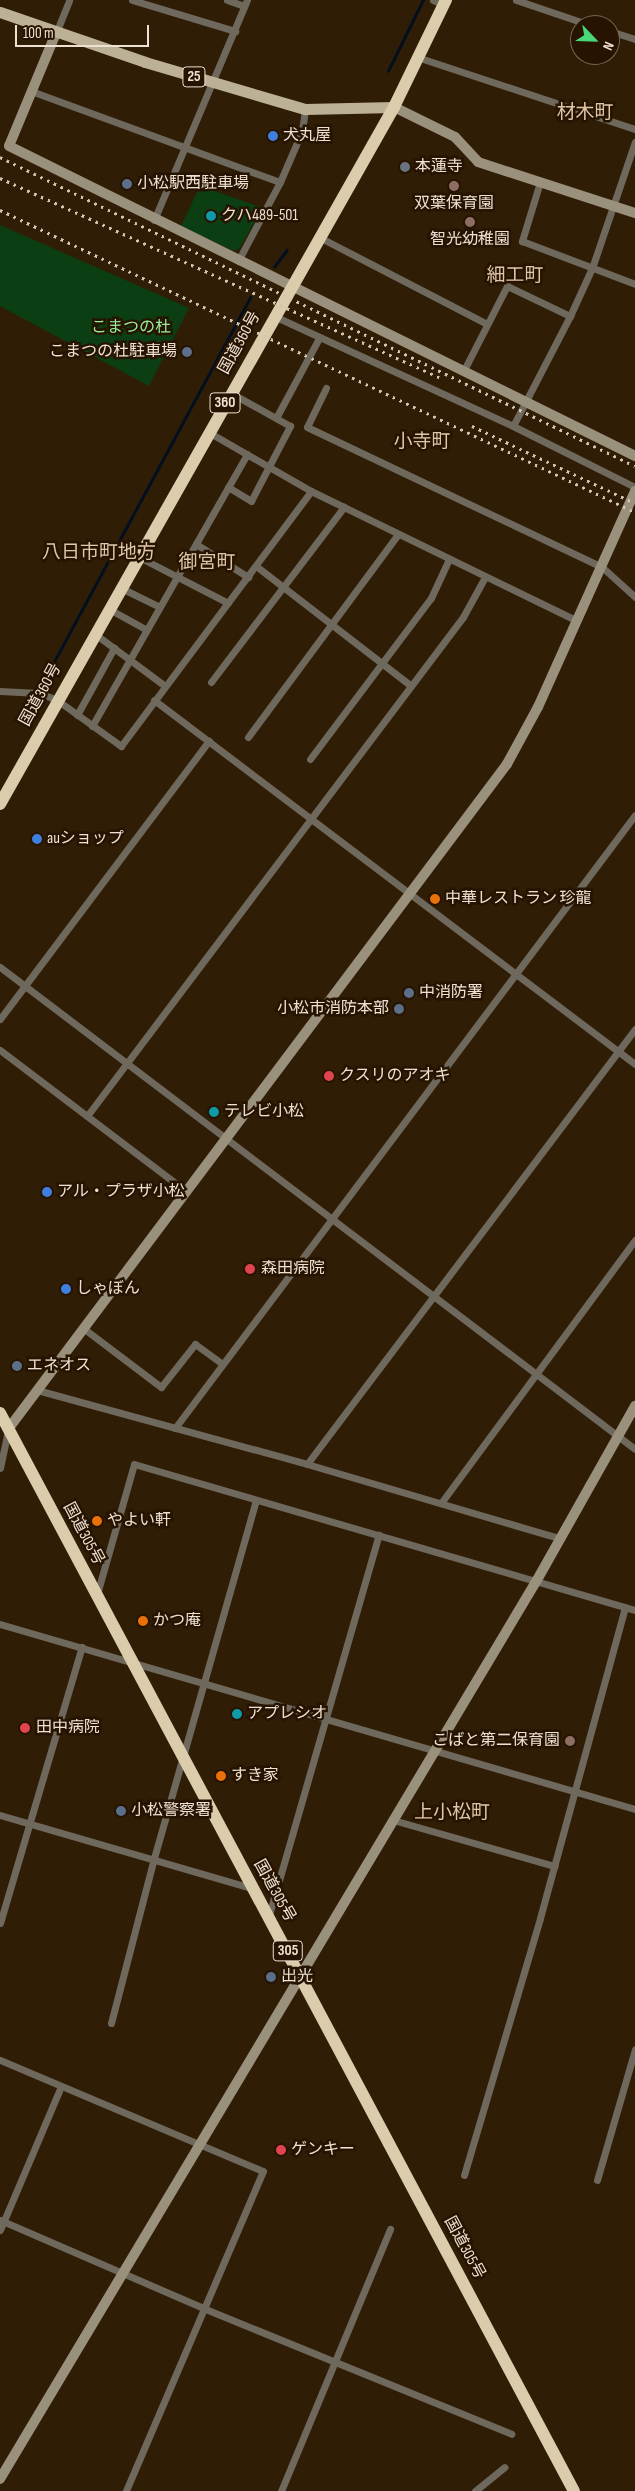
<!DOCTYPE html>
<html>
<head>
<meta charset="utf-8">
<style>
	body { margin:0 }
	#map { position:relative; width:635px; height:2491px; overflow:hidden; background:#301d06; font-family:"Sofia Sans Condensed","Noto Sans JP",sans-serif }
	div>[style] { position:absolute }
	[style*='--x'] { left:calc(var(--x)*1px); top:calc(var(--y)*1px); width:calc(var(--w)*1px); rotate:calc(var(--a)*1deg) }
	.green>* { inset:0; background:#0b3f13 }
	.stream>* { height:2.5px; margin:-1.25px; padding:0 1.25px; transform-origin:1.25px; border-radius:1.25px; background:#010f21 }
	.street>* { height:7px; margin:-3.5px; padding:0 3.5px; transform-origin:3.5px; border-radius:3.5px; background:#6e695c }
	.secondary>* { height:10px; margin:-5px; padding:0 5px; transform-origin:5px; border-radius:5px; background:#9a917c }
	.primary>* { height:11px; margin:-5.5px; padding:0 5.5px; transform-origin:5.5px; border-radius:5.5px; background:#bcb195 }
	.highway>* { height:12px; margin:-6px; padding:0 6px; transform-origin:6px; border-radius:6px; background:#dbcdac }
	.rail>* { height:2.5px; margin-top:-1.25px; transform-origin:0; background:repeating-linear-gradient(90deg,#d4c6b6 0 2.5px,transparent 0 7.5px) }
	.dots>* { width:14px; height:14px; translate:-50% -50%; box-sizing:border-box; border:2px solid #261400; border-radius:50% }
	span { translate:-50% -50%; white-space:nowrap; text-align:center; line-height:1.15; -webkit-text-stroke:5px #261400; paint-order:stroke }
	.shield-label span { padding:1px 4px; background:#261400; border:1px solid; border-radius:4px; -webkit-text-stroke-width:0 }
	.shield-label { font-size:15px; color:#eee1d3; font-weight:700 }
	.poi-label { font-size:16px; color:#eee1d3 }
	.left { translate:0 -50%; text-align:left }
	.right { translate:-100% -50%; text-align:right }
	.park-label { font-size:16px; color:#96ee9a }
	.street-label { font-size:16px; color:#eee1d3 }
	.quarter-label { font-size:19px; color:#dfc5aa }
	.north { position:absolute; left:570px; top:15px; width:50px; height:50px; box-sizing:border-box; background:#261400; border:1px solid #766654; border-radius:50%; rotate:114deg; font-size:14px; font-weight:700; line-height:20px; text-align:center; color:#eee1d3 }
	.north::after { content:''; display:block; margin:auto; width:18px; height:22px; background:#49d778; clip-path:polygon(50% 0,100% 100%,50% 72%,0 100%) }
	.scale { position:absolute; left:15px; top:25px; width:134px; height:22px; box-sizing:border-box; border:2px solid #eee1d3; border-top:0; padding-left:6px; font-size:15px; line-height:18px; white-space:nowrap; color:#eee1d3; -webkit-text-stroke:4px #261400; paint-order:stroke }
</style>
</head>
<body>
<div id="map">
	<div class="green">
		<i style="clip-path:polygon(200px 186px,263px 208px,239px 249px,234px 251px,181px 226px)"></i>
		<i style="clip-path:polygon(0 225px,189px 308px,149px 386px,0 306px)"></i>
	</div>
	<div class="stream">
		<i style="--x:388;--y:71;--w:79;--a:-63.8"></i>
		<i style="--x:274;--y:267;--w:21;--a:-53"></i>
		<i style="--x:42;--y:684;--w:439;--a:-61.7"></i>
	</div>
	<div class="street">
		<i style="--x:132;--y:0;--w:108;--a:16.8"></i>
		<i style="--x:227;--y:0;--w:18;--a:19"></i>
		<i style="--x:433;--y:0;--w:12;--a:24"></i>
		<i style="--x:516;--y:0;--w:78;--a:18.7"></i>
		<i style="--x:610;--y:31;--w:26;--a:18"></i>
		<i style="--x:56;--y:33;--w:35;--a:-68"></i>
		<i style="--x:420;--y:58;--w:226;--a:18.3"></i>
		<i style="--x:31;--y:91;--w:265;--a:20.1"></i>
		<i style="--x:540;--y:182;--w:62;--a:107"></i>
		<i style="--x:522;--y:241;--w:121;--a:20.8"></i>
		<i style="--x:154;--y:220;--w:239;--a:-67.1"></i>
		<i style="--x:319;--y:237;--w:189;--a:27.4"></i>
		<i style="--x:238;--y:261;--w:89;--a:-62"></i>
		<i style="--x:280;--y:182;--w:56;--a:-66.7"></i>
		<i style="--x:302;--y:131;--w:22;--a:-82"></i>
		<i style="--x:274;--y:316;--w:263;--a:24.7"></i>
		<i style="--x:513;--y:426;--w:136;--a:26.6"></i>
		<i style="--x:463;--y:372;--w:97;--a:-62.9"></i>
		<i style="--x:507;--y:286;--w:70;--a:25.5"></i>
		<i style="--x:570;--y:316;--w:53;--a:-65.4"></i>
		<i style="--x:592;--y:268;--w:133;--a:-71.2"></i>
		<i style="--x:326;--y:388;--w:43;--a:116"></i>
		<i style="--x:307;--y:427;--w:327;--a:25.4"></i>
		<i style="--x:602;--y:567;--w:45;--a:42.3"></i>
		<i style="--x:276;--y:418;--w:91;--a:-61.7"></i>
		<i style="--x:513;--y:426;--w:124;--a:-62.6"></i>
		<i style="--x:210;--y:433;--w:116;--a:29.9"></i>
		<i style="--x:311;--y:491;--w:296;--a:26"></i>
		<i style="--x:228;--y:487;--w:27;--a:31"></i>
		<i style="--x:251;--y:501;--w:85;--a:-62.5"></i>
		<i style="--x:290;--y:426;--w:68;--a:-150.8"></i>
		<i style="--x:196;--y:544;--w:62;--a:32.4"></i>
		<i style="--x:139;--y:557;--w:100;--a:27.3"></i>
		<i style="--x:256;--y:566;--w:196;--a:37.7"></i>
		<i style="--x:121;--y:588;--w:43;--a:26"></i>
		<i style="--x:109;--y:609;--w:43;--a:28.9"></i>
		<i style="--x:95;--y:634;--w:87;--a:36.6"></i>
		<i style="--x:211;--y:682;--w:220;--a:-52.8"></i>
		<i style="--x:0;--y:691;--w:39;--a:3"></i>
		<i style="--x:39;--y:693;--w:19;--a:21"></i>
		<i style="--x:57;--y:700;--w:79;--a:35.7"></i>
		<i style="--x:121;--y:746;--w:318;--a:-53.3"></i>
		<i style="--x:154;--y:700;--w:603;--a:37.12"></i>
		<i style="--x:77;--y:715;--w:77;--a:-61.1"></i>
		<i style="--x:92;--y:726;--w:313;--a:-60.3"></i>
		<i style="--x:248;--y:737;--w:252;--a:-53.5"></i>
		<i style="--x:310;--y:759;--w:201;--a:-53.1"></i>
		<i style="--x:431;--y:598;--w:43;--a:-65.2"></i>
		<i style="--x:0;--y:967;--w:797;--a:37.2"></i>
		<i style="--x:0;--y:1019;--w:348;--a:-53.1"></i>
		<i style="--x:0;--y:1050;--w:233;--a:37.2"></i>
		<i style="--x:87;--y:1116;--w:625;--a:-53"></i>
		<i style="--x:463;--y:617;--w:46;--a:-61.2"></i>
		<i style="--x:83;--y:1328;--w:98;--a:37.1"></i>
		<i style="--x:161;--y:1387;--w:55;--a:-51.7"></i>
		<i style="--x:195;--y:1344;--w:34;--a:36"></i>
		<i style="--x:37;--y:1390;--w:280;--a:15.3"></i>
		<i style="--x:307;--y:1464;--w:262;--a:16.4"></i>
		<i style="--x:175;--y:1428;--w:766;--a:-53.12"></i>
		<i style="--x:307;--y:1464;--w:545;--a:-52.98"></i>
		<i style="--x:0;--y:1468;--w:39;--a:-78"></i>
		<i style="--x:441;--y:1503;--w:327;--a:-53.6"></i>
		<i style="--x:97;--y:1594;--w:135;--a:-74.1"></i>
		<i style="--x:134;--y:1464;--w:522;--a:16.25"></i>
		<i style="--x:0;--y:1624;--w:661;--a:16.24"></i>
		<i style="--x:0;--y:1815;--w:262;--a:16.2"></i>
		<i style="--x:393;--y:1820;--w:168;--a:15.9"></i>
		<i style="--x:269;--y:1915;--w:396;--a:-73.9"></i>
		<i style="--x:0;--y:1923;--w:288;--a:-73.5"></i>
		<i style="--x:111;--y:2023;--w:171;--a:-75.4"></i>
		<i style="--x:154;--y:1858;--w:372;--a:-74.1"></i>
		<i style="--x:0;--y:2060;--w:285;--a:22.9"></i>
		<i style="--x:263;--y:2171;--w:348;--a:113.2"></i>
		<i style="--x:464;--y:2175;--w:268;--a:-73.5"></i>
		<i style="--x:540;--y:1918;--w:322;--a:-74.7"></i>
		<i style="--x:597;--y:2180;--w:136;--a:-73.8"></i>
		<i style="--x:0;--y:2220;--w:221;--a:23.4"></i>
		<i style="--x:203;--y:2308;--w:333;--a:22.2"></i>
		<i style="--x:0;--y:2230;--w:156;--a:-67"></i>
		<i style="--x:281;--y:2491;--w:284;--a:-67.4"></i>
		<i style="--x:475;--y:2491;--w:38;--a:-39"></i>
	</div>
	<div class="secondary">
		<i style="--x:56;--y:33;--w:122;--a:112.6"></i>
		<i style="--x:9;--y:146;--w:699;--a:26.34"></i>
		<i style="--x:394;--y:107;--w:68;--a:26.2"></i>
		<i style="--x:455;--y:137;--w:34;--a:47"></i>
		<i style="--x:478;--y:162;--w:165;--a:18"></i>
		<i style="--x:9;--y:1428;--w:830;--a:-53.13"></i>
		<i style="--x:507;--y:764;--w:65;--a:-61.5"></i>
		<i style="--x:538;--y:707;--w:237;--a:-65.8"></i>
		<i style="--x:0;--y:2479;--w:1047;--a:-59.15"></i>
		<i style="--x:537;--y:1580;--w:200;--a:-60.6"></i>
	</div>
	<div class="primary">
		<i style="--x:0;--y:12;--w:153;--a:19"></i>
		<i style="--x:145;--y:62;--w:167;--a:16.4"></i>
		<i style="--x:305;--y:109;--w:89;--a:-1.3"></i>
	</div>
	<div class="highway">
		<i style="--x:0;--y:804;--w:801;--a:-60.52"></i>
		<i style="--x:394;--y:107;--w:119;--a:-64.1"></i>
		<i style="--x:0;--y:1413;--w:1221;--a:61.97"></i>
	</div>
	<div class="rail">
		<i style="--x:0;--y:157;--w:706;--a:25.95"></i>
		<i style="--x:0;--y:178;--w:486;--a:24.4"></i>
		<i style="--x:0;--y:210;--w:703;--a:25.44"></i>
		<i style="--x:472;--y:426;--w:180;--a:25.3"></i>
	</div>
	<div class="dots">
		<i style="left:273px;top:136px;background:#3f7fe0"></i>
		<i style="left:405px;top:167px;background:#6b7280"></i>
		<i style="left:127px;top:184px;background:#5c6f8a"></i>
		<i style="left:454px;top:186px;background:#8d6e63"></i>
		<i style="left:211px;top:216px;background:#0f9aa8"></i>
		<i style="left:470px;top:222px;background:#8d6e63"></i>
		<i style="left:187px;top:352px;background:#5c6f8a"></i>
		<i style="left:37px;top:839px;background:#3f7fe0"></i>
		<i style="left:435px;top:899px;background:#e8710a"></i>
		<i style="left:409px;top:993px;background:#5c6f8a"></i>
		<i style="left:399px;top:1009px;background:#5c6f8a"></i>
		<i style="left:329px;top:1076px;background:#e0444e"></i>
		<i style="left:214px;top:1112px;background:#0f9aa8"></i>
		<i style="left:47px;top:1192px;background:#3f7fe0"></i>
		<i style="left:250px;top:1269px;background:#e0444e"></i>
		<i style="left:66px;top:1289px;background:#3f7fe0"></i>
		<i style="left:17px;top:1366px;background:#5c6f8a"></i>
		<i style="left:97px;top:1521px;background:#e8710a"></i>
		<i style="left:143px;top:1621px;background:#e8710a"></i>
		<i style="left:237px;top:1714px;background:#0f9aa8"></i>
		<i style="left:25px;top:1728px;background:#e0444e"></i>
		<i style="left:570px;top:1741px;background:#8d6e63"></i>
		<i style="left:221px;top:1776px;background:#e8710a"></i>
		<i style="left:121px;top:1811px;background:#5c6f8a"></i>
		<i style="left:271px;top:1977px;background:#5c6f8a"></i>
		<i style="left:281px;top:2150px;background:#e0444e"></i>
	</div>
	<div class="shield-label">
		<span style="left:194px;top:77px">25</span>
		<span style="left:225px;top:403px">360</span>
		<span style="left:288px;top:1951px">305</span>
	</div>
	<div class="poi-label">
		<span class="left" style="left:283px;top:136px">犬丸屋</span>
		<span class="left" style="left:415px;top:167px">本蓮寺</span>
		<span class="left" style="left:137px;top:184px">小松駅西駐車場</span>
		<span style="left:454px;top:204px">双葉保育園</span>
		<span class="left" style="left:221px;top:216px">クハ489-501</span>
		<span style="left:470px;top:240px">智光幼稚園</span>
		<span class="right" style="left:177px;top:352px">こまつの杜駐車場</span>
		<span class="left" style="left:47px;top:839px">auショップ</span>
		<span class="left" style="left:445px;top:899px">中華レストラン 珍龍</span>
		<span class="left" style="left:419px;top:993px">中消防署</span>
		<span class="right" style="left:389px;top:1009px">小松市消防本部</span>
		<span class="left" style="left:339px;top:1076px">クスリのアオキ</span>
		<span class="left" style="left:224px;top:1112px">テレビ小松</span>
		<span class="left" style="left:57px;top:1192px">アル・プラザ小松</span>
		<span class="left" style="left:261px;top:1269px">森田病院</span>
		<span class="left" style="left:76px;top:1289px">しゃぼん</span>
		<span class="left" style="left:27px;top:1366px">エネオス</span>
		<span class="left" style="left:107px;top:1521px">やよい軒</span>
		<span class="left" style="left:153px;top:1621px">かつ庵</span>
		<span class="left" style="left:247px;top:1714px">アプレシオ</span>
		<span class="left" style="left:36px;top:1728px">田中病院</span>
		<span class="right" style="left:560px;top:1741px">こばと第二保育園</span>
		<span class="left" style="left:231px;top:1776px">すき家</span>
		<span class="left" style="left:131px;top:1811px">小松警察署</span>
		<span class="left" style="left:281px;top:1977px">出光</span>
		<span class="left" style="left:291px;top:2150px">ゲンキー</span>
	</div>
	<div class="park-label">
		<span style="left:131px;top:328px">こまつの杜</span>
	</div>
	<div class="street-label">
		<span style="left:240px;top:343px;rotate:-61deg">国道360号</span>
		<span style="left:41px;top:695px;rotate:-61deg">国道360号</span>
		<span style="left:83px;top:1534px;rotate:62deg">国道305号</span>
		<span style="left:274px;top:1891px;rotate:61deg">国道305号</span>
		<span style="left:464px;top:2248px;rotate:62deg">国道305号</span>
	</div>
	<div class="quarter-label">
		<span style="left:585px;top:113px">材木町</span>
		<span style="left:515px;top:276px">細工町</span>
		<span style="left:422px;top:442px">小寺町</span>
		<span style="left:99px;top:553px">八日市町地方</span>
		<span style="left:207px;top:563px">御宮町</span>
		<span style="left:452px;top:1813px">上小松町</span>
	</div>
	<div class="north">N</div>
	<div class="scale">100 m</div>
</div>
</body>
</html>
